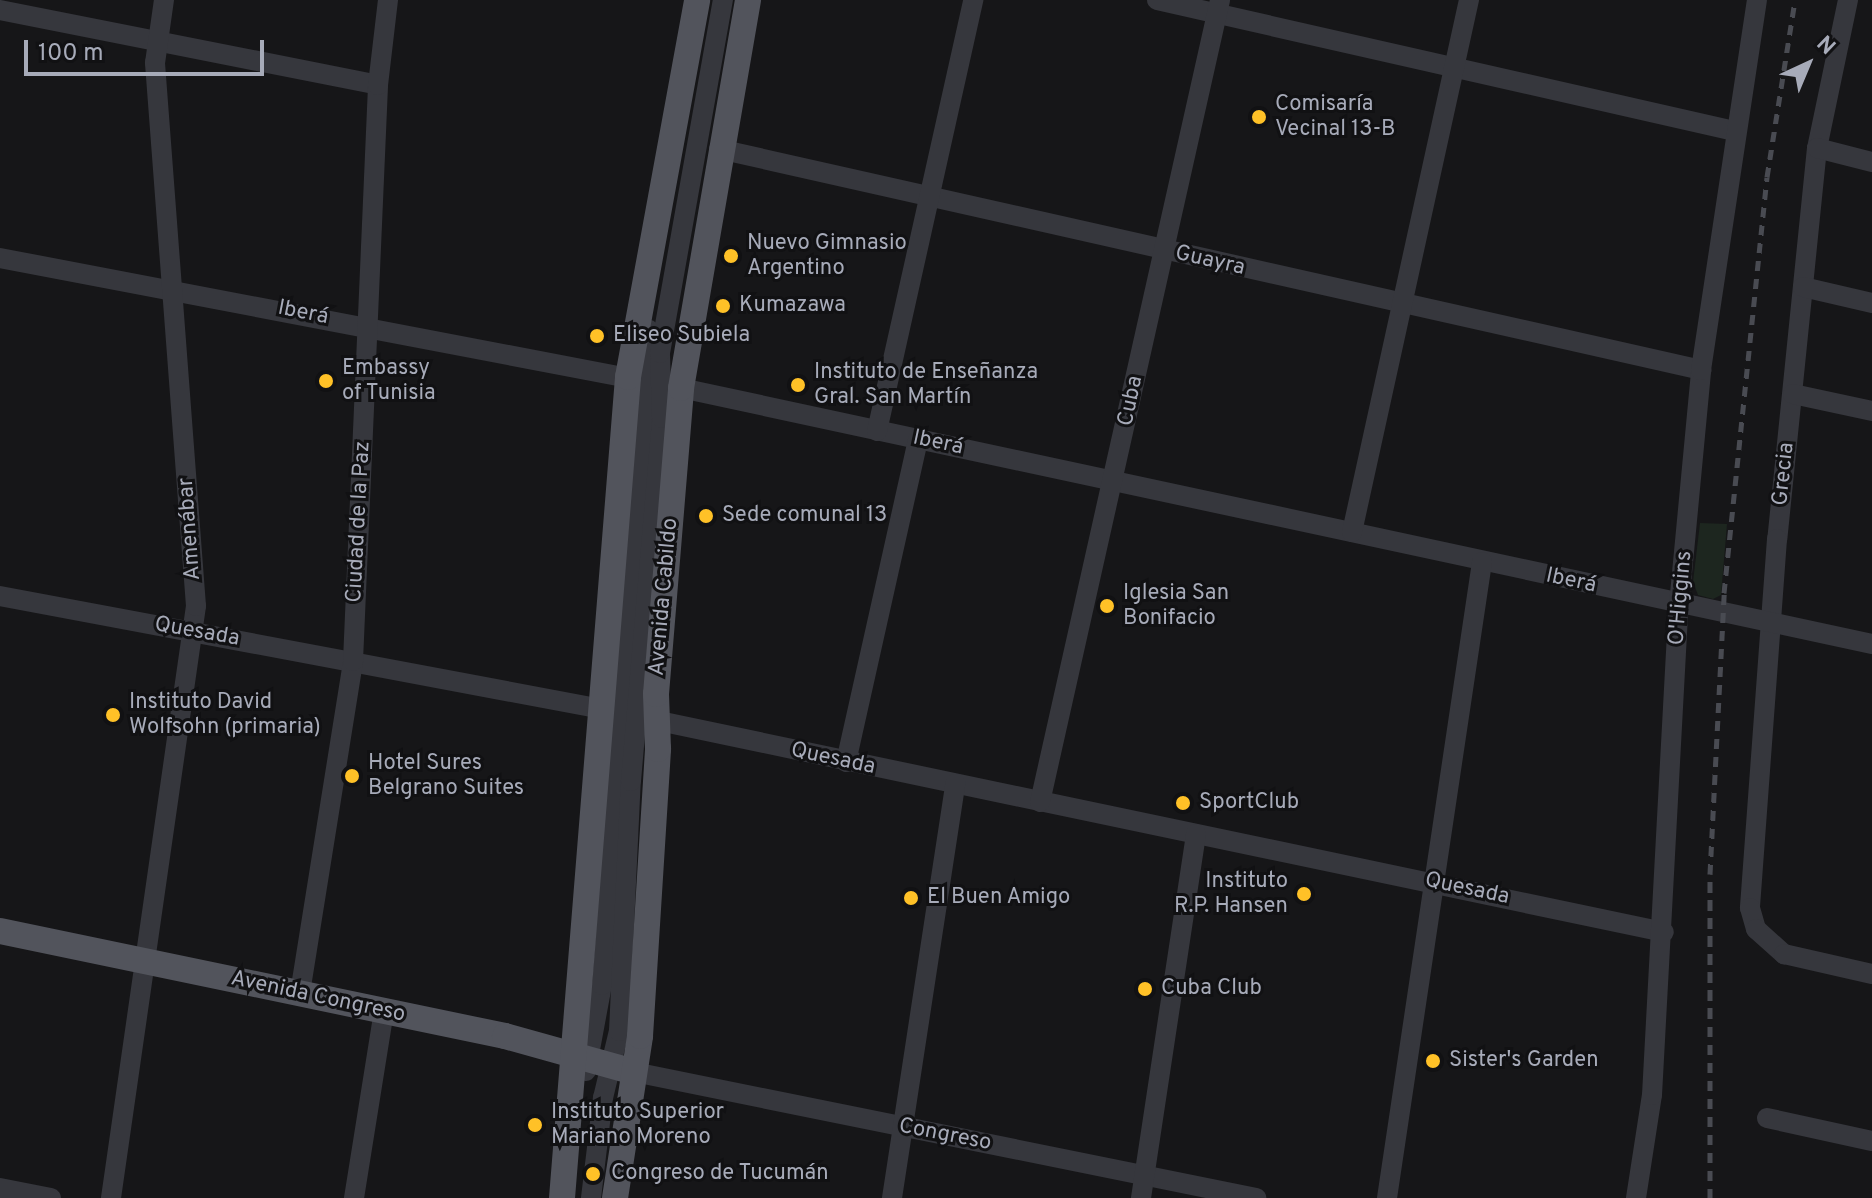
<!DOCTYPE html>
<html>
<head>
<meta charset="utf-8">
<style>
	body { margin:0 }
	#map { position:relative; width:1872px; height:1198px; overflow:hidden; background:#161618; font-family:Overpass,sans-serif }
	div>[style] { position:absolute }
	[style*='--x'] { left:calc(var(--x)*1px); top:calc(var(--y)*1px); width:calc(var(--w)*1px); rotate:calc(var(--a)*1deg) }
	.green>* { inset:0; background:#1d261f }
	.minor>* { height:20px; margin:-10px; padding:0 10px; transform-origin:10px; border-radius:10px; background:#36373d }
	.major>* { height:26px; margin:-13px; padding:0 13px; transform-origin:13px; border-radius:13px; background:#52545c }
	.rail>* { height:5px; margin-top:-2.5px; transform-origin:0; background:repeating-linear-gradient(90deg,#494b52 0 10px,transparent 0 18px) }
	.dots>* { width:22px; height:22px; translate:-50% -50%; box-sizing:border-box; border:4px solid #111113; border-radius:50% }
	span { translate:-50% -50%; white-space:nowrap; text-align:center; line-height:1.15; -webkit-text-stroke:6px #111113; paint-order:stroke }
	.poi-label { font-size:22px; color:#a7abb9 }
	.left { translate:0 -50%; text-align:left }
	.right { translate:-100% -50%; text-align:right }
	.street-label { font-size:22px; color:#a7abb9 }
	.north { position:absolute; left:1768px; top:24px; width:80px; height:80px; -webkit-text-stroke:6px #111113; paint-order:stroke; rotate:44deg; font-size:22px; font-weight:700; line-height:32px; text-align:center; color:#a7abb9 }
	.north::after { content:''; display:block; margin:auto; width:28px; height:36px; background:#a7abb9; clip-path:polygon(50% 0,100% 100%,50% 72%,0 100%) }
	.scale { position:absolute; left:24px; top:40px; width:240px; height:36px; box-sizing:border-box; border:4px solid #a7abb9; border-top:0; padding-left:10px; font-size:24px; line-height:28px; white-space:nowrap; color:#a7abb9; -webkit-text-stroke:6px #111113; paint-order:stroke }
</style>
</head>
<body>
<div id="map">
	<div class="green">
		<i style="clip-path:polygon(1700px 523px,1727px 524px,1721px 595px,1713px 599px,1698px 595px,1693px 582px)"></i>
	</div>
	<div class="minor">
		<i style="--x:1157;--y:0;--w:592;--a:12.79"></i>
		<i style="--x:1848;--y:0;--w:151;--a:101.8"></i>
		<i style="--x:1817;--y:148;--w:393;--a:95.8"></i>
		<i style="--x:1777;--y:539;--w:370;--a:94.2"></i>
		<i style="--x:1750;--y:908;--w:22;--a:74"></i>
		<i style="--x:1756;--y:929;--w:38;--a:42"></i>
		<i style="--x:1784;--y:954;--w:90;--a:12.8"></i>
		<i style="--x:0;--y:10;--w:385;--a:11.2"></i>
		<i style="--x:1817;--y:148;--w:57;--a:14.3"></i>
		<i style="--x:719;--y:149;--w:1007;--a:12.68"></i>
		<i style="--x:0;--y:258;--w:693;--a:10.81"></i>
		<i style="--x:681;--y:388;--w:1218;--a:12.13"></i>
		<i style="--x:1803;--y:287;--w:71;--a:13.1"></i>
		<i style="--x:1793;--y:394;--w:81;--a:12.1"></i>
		<i style="--x:877;--y:431;--w:442;--a:-77.4"></i>
		<i style="--x:1352;--y:532;--w:545;--a:-77.6"></i>
		<i style="--x:0;--y:596;--w:607;--a:10.63"></i>
		<i style="--x:597;--y:708;--w:1090;--a:11.86"></i>
		<i style="--x:846;--y:762;--w:331;--a:-77.4"></i>
		<i style="--x:1040;--y:802;--w:822;--a:-77.35"></i>
		<i style="--x:300;--y:993;--w:336;--a:-80.9"></i>
		<i style="--x:353;--y:661;--w:577;--a:-87.51"></i>
		<i style="--x:378;--y:85;--w:86;--a:-83.3"></i>
		<i style="--x:586;--y:1071;--w:87;--a:-79.5"></i>
		<i style="--x:602;--y:985;--w:657;--a:-85.9"></i>
		<i style="--x:634;--y:1072;--w:635;--a:11.45"></i>
		<i style="--x:1767;--y:1118;--w:107;--a:12.4"></i>
		<i style="--x:0;--y:1188;--w:52;--a:11.1"></i>
		<i style="--x:111;--y:1198;--w:598;--a:-81.83"></i>
		<i style="--x:196;--y:606;--w:545;--a:-94.32"></i>
		<i style="--x:155;--y:63;--w:64;--a:-81.9"></i>
		<i style="--x:354;--y:1198;--w:189;--a:-80.9"></i>
		<i style="--x:591;--y:1198;--w:101;--a:-83.2"></i>
		<i style="--x:603;--y:1098;--w:69;--a:-76.6"></i>
		<i style="--x:619;--y:1031;--w:250;--a:-87.3"></i>
		<i style="--x:631;--y:781;--w:364;--a:-85.1"></i>
		<i style="--x:662;--y:418;--w:65;--a:-91.8"></i>
		<i style="--x:660;--y:353;--w:359;--a:-79.9"></i>
		<i style="--x:892;--y:1198;--w:419;--a:-81.3"></i>
		<i style="--x:1141;--y:1198;--w:368;--a:-81.4"></i>
		<i style="--x:1387;--y:1198;--w:643;--a:-81.5"></i>
		<i style="--x:1636;--y:1198;--w:104;--a:-81.2"></i>
		<i style="--x:1652;--y:1095;--w:470;--a:-86.9"></i>
		<i style="--x:1677;--y:626;--w:257;--a:-84.6"></i>
		<i style="--x:1701;--y:370;--w:374;--a:-81.4"></i>
	</div>
	<div class="major">
		<i style="--x:0;--y:931;--w:516;--a:11.75"></i>
		<i style="--x:505;--y:1036;--w:134;--a:15.6"></i>
		<i style="--x:562;--y:1198;--w:824;--a:-85.4"></i>
		<i style="--x:628;--y:377;--w:383;--a:-79.6"></i>
		<i style="--x:615;--y:1198;--w:164;--a:-81.2"></i>
		<i style="--x:640;--y:1036;--w:288;--a:-86.4"></i>
		<i style="--x:658;--y:749;--w:55;--a:-92.1"></i>
		<i style="--x:656;--y:694;--w:307;--a:-85.3"></i>
		<i style="--x:681;--y:388;--w:394;--a:-80.2"></i>
	</div>
	<div class="rail">
		<i style="--x:1710;--y:1198;--w:324;--a:-90"></i>
		<i style="--x:1710;--y:874;--w:281;--a:-87.1"></i>
		<i style="--x:1724;--y:593;--w:418;--a:-84.1"></i>
		<i style="--x:1767;--y:177;--w:179;--a:-81"></i>
	</div>
	<div class="dots">
		<i style="left:1259px;top:117px;background:#ffc127"></i>
		<i style="left:731px;top:256px;background:#ffc127"></i>
		<i style="left:723px;top:306px;background:#ffc127"></i>
		<i style="left:597px;top:336px;background:#ffc127"></i>
		<i style="left:326px;top:381px;background:#ffc127"></i>
		<i style="left:798px;top:385px;background:#ffc127"></i>
		<i style="left:706px;top:516px;background:#ffc127"></i>
		<i style="left:1107px;top:606px;background:#ffc127"></i>
		<i style="left:113px;top:715px;background:#ffc127"></i>
		<i style="left:352px;top:776px;background:#ffc127"></i>
		<i style="left:1183px;top:803px;background:#ffc127"></i>
		<i style="left:1304px;top:894px;background:#ffc127"></i>
		<i style="left:911px;top:898px;background:#ffc127"></i>
		<i style="left:1145px;top:989px;background:#ffc127"></i>
		<i style="left:1433px;top:1061px;background:#ffc127"></i>
		<i style="left:535px;top:1125px;background:#ffc127"></i>
		<i style="left:593px;top:1174px;background:#ffc127"></i>
	</div>
	<div class="poi-label">
		<span class="left" style="left:1275px;top:117px">Comisaría<br>Vecinal 13-B</span>
		<span class="left" style="left:747px;top:256px">Nuevo Gimnasio<br>Argentino</span>
		<span class="left" style="left:739px;top:306px">Kumazawa</span>
		<span class="left" style="left:613px;top:336px">Eliseo Subiela</span>
		<span class="left" style="left:342px;top:381px">Embassy<br>of Tunisia</span>
		<span class="left" style="left:814px;top:385px">Instituto de Enseñanza<br>Gral. San Martín</span>
		<span class="left" style="left:722px;top:516px">Sede comunal 13</span>
		<span class="left" style="left:1123px;top:606px">Iglesia San<br>Bonifacio</span>
		<span class="left" style="left:129px;top:715px">Instituto David<br>Wolfsohn (primaria)</span>
		<span class="left" style="left:368px;top:776px">Hotel Sures<br>Belgrano Suites</span>
		<span class="left" style="left:1199px;top:803px">SportClub</span>
		<span class="right" style="left:1288px;top:894px">Instituto<br>R.P. Hansen</span>
		<span class="left" style="left:927px;top:898px">El Buen Amigo</span>
		<span class="left" style="left:1161px;top:989px">Cuba Club</span>
		<span class="left" style="left:1449px;top:1061px">Sister's Garden</span>
		<span class="left" style="left:551px;top:1125px">Instituto Superior<br>Mariano Moreno</span>
		<span class="left" style="left:611px;top:1174px">Congreso de Tucumán</span>
	</div>
	<div class="street-label">
		<span style="left:1210px;top:261px;rotate:13deg">Guayra</span>
		<span style="left:303px;top:313px;rotate:11deg">Iberá</span>
		<span style="left:1131px;top:401px;rotate:-78deg">Cuba</span>
		<span style="left:938px;top:443px;rotate:12deg">Iberá</span>
		<span style="left:1784px;top:474px;rotate:-84deg">Grecia</span>
		<span style="left:359px;top:522px;rotate:-87deg">Ciudad de la Paz</span>
		<span style="left:190px;top:529px;rotate:-94deg">Amenábar</span>
		<span style="left:1571px;top:581px;rotate:12deg">Iberá</span>
		<span style="left:664px;top:597px;rotate:-85deg">Avenida Cabildo</span>
		<span style="left:1681px;top:598px;rotate:-85deg">O'Higgins</span>
		<span style="left:197px;top:632px;rotate:10deg">Quesada</span>
		<span style="left:833px;top:759px;rotate:12deg">Quesada</span>
		<span style="left:1467px;top:889px;rotate:12deg">Quesada</span>
		<span style="left:318px;top:997px;rotate:12deg">Avenida Congreso</span>
		<span style="left:945px;top:1135px;rotate:11deg">Congreso</span>
	</div>
	<div class="north">N</div>
	<div class="scale">100 m</div>
</div>
</body>
</html>
